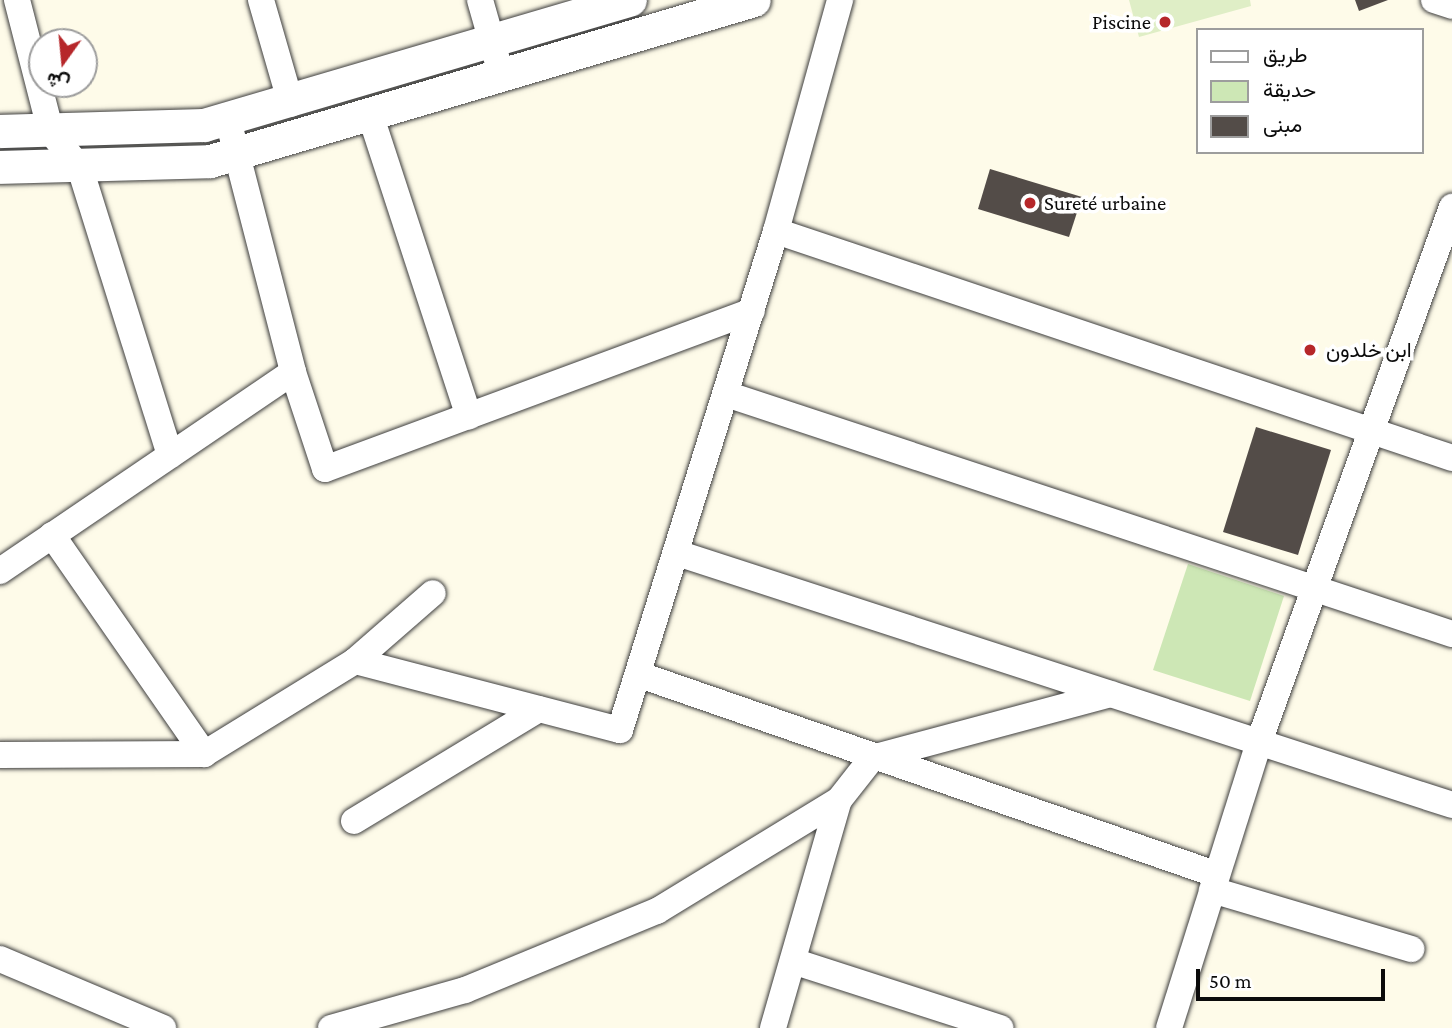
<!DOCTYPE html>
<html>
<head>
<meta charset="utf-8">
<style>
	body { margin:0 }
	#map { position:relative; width:1452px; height:1028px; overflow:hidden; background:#fefbe9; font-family:"Crimson Pro",Vazirmatn,serif }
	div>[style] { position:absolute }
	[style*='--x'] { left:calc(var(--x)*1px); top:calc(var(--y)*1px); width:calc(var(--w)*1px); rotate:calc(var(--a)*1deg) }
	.green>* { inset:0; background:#cde7b5 }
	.pitch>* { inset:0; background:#dfeec6 }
	.building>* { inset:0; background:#534c48 }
	.roads { filter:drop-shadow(0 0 2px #3e3e3e) drop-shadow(0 0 2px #3e3e3e) }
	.minor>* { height:26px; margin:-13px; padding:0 13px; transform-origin:13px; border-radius:13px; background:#fff }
	.tertiary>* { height:33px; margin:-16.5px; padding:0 16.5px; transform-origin:16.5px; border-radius:16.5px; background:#fff }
	.dots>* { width:19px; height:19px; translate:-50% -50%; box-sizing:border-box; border:4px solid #fff; border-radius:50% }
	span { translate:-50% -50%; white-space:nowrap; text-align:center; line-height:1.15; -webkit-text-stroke:7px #fff; paint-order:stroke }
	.poi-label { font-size:21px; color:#0b0b0b }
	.right { translate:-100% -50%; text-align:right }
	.left { translate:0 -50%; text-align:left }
	.legend { position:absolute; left:1196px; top:28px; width:228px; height:126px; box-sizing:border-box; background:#fff; border:2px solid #9d9d9d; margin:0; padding:9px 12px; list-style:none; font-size:21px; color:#0b0b0b }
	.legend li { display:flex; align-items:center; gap:14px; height:35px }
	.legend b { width:35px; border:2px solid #9d9d9d }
	.north { position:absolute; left:28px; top:28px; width:70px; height:70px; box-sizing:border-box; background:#fff; border:2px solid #9d9d9d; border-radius:50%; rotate:195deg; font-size:19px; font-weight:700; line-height:28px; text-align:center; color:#0b0b0b }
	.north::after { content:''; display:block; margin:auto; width:24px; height:32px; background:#b6272a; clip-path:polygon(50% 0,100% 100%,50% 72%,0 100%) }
	.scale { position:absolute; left:1196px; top:969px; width:189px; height:32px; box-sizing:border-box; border:4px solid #0b0b0b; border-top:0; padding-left:9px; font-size:21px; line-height:24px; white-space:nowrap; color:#0b0b0b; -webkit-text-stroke:5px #fff; paint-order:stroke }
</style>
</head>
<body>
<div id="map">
	<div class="green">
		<i style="clip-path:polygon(1188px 564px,1284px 596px,1250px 701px,1153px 670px)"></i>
	</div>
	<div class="pitch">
		<i style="clip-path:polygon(1129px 0,1250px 0,1251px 6px,1139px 37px)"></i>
	</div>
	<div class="building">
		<i style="clip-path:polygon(1355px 0,1388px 0,1359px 11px)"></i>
		<i style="clip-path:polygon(990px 169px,1082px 197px,1069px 237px,978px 209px)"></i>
		<i style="clip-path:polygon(1256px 427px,1331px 450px,1298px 555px,1223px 532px)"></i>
	</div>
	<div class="roads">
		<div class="minor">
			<i style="--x:17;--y:0;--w:136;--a:75.6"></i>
			<i style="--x:51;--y:132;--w:46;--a:51.1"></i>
			<i style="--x:80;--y:168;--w:301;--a:72.6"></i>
			<i style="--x:261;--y:0;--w:108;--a:73.9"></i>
			<i style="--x:480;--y:0;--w:80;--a:74.1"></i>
			<i style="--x:1434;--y:0;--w:19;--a:18"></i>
			<i style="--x:371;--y:117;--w:315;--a:71.9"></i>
			<i style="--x:228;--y:120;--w:260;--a:75.5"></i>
			<i style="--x:293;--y:372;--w:102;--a:71.7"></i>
			<i style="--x:325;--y:469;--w:455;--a:-20.3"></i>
			<i style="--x:776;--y:231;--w:713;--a:18.56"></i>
			<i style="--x:726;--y:394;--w:765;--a:18.29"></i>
			<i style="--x:52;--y:535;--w:267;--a:55.2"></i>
			<i style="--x:677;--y:553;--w:815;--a:18.01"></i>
			<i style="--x:0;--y:571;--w:354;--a:-34.2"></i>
			<i style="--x:355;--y:661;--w:274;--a:14.6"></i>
			<i style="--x:620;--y:730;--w:523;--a:-72.64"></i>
			<i style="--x:776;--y:231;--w:240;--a:-74.5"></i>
			<i style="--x:640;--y:675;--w:608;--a:19.09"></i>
			<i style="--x:0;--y:755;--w:204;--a:-0.3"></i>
			<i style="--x:204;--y:754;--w:177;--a:-31.6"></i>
			<i style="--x:355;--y:661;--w:103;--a:-41.1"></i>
			<i style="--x:354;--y:821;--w:216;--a:-31.2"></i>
			<i style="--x:1212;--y:890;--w:208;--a:16.5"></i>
			<i style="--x:0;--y:959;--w:177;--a:22.9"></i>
			<i style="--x:793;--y:961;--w:218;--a:17.9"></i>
			<i style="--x:331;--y:1028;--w:139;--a:-15.8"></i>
			<i style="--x:465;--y:990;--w:208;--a:-22.4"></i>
			<i style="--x:657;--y:911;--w:213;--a:-31.4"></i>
			<i style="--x:773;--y:1028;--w:237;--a:-73.9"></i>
			<i style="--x:839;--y:800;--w:53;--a:-51.8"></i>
			<i style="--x:872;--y:758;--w:247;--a:-15"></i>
			<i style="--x:1169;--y:1028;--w:300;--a:-72.5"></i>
			<i style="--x:1259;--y:742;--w:569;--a:-70.16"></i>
		</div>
		<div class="tertiary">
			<i style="--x:0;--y:131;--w:204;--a:-1.7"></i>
			<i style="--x:204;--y:125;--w:444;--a:-16.4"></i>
			<i style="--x:0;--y:167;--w:210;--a:-1.6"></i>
			<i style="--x:210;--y:161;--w:567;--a:-16.49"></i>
		</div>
	</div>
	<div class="dots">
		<i style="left:1165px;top:22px;background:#b6272a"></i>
		<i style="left:1030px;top:203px;background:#b6272a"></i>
		<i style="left:1310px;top:350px;background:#b6272a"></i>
	</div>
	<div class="poi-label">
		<span class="right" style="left:1151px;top:22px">Piscine</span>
		<span class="left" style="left:1044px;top:203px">Sureté urbaine</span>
		<span class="left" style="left:1326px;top:350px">ابن خلدون</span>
	</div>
	<ul class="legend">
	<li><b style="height:9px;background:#fff"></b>طريق</li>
	<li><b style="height:19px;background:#cde7b5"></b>حديقة</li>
	<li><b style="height:19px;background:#534c48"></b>مبنى</li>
	</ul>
	<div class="north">ش</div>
	<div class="scale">50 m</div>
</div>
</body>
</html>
